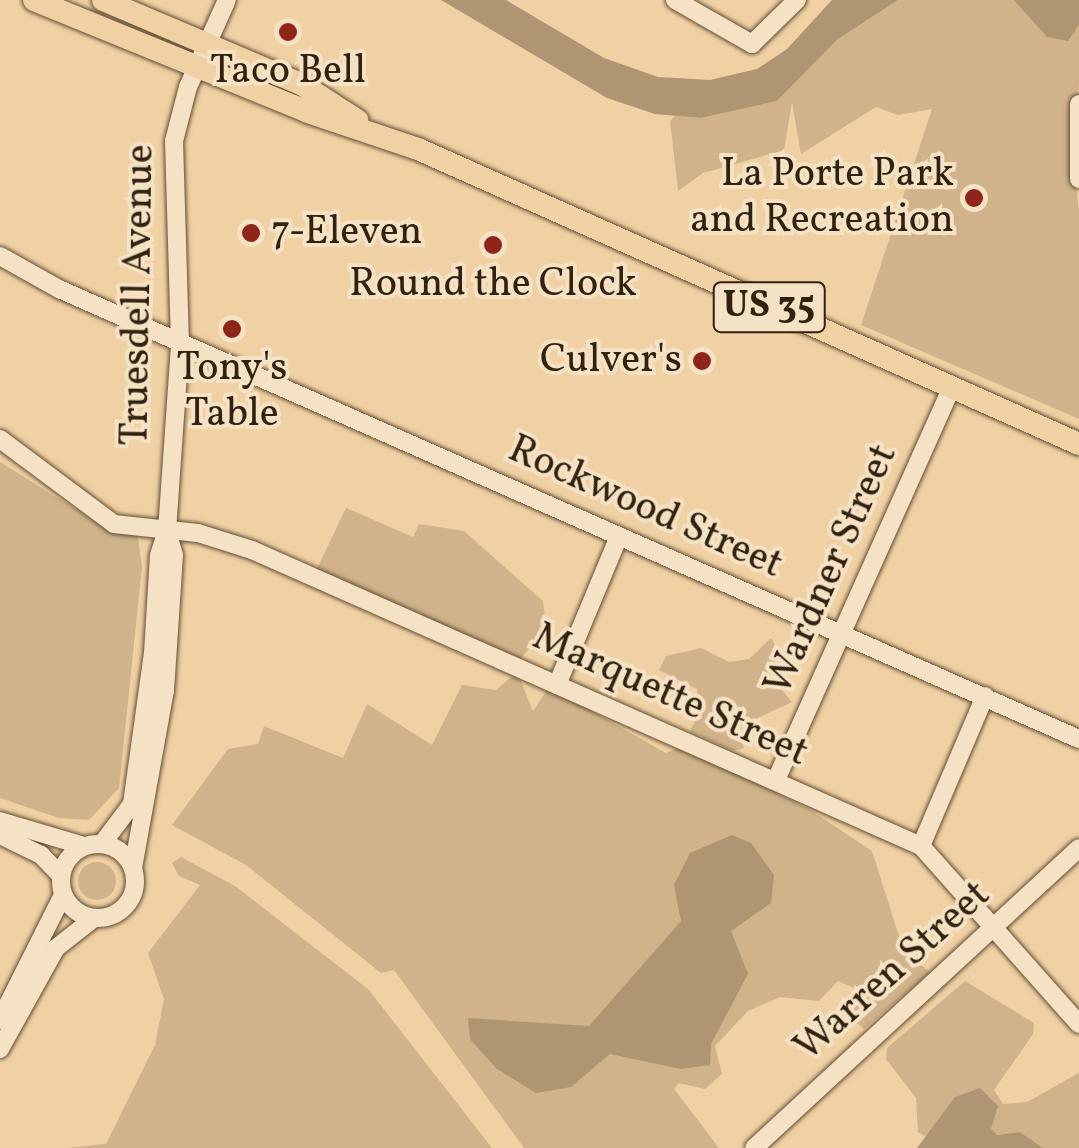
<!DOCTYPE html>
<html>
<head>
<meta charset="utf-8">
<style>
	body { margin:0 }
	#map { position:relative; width:1079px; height:1148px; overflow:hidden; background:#f0d1a3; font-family:Vollkorn,serif }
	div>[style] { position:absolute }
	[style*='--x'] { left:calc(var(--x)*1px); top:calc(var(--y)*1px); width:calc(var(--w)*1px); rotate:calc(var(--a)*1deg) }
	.green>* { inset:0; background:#d0b38a }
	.round { border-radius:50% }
	.water>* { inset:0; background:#af9571 }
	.roads { filter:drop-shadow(0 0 2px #614d34) drop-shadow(0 0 2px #614d34) }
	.minor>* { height:18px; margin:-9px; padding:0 9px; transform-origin:9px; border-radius:9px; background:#f5e1c3 }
	.minor>.ring { margin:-9px; padding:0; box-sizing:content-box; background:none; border:18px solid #f5e1c3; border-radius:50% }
	.major>* { height:22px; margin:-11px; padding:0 11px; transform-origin:11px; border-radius:11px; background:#f0d1a3 }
	.dots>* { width:28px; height:28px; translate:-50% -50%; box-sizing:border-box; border:5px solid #f5e1c3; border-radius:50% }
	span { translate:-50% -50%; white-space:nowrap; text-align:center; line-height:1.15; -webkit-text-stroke:8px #f5e1c3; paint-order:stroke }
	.shield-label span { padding:2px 8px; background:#f5e1c3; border:2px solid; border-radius:8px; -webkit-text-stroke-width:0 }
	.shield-label { font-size:38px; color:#31210f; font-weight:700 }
	.poi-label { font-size:40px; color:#31210f }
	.right { translate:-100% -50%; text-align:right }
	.left { translate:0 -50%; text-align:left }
	.street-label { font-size:40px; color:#31210f }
</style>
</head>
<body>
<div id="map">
	<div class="green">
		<i style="clip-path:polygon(898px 0,1079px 0,1079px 84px,1070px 148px,1079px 209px,1079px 419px,861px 325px,932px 109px,898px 115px,876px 107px,801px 154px,792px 102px,784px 150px,703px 173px,678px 191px,670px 121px,675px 116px,701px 118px,777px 101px,838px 39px)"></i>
		<i style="clip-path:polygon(0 462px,106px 528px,138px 537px,142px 567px,119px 788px,89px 820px,59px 818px,0 798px)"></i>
		<i style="clip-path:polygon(346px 508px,413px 537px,419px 524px,464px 531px,543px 601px,546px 627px,519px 661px,316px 571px)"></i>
		<i style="clip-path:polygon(771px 638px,780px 654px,769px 673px,792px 702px,738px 727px,744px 748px,733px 751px,690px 731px,699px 714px,697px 689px,659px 670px,666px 656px,701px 648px,729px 662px,749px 659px)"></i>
		<i style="clip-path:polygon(517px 672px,533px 711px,549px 687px,666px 753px,684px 745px,812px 811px,872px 851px,904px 952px,930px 972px,864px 1029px,845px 1014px,854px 988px,838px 981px,819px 1001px,780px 997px,748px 1011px,715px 1046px,722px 1074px,705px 1089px,679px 1083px,674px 1089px,719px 1148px,524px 1148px,394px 970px,381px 973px,246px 865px,172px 825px,228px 749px,258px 744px,264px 726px,343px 758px,367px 704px,432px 745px,462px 685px,496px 690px)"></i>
		<i style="clip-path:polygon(181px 857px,235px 886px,368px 989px,492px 1148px,67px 1148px,106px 1144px,155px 1045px,164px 999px,148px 953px,200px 885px,179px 876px,172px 863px)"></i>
		<i class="round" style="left:78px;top:862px;width:38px;height:38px"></i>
		<i style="clip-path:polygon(965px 981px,1034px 1023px,1033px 1034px,994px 1090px,1003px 1104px,1027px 1102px,1079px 1073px,1079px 1148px,1043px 1148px,1020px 1132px,997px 1135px,940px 1117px,929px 1139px,918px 1132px,916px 1098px,886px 1059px,887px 1048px)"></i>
	</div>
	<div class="water">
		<i style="clip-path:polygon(441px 0,506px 0,604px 58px,658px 77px,710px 80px,757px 69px,787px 49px,832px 0,898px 0,838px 39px,777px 101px,701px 118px,655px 114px,607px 98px)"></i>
		<i style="clip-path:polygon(1014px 0,1079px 0,1079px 25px,1068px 41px,1047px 37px)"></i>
		<i style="clip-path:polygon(732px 835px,751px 843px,774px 875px,771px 903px,731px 931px,748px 974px,711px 1044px,710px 1065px,681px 1069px,610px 1054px,571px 1087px,536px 1093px,497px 1069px,470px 1039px,468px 1018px,589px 1026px,681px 921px,674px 885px,690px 853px)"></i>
		<i style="clip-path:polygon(980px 1088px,998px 1106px,991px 1129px,997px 1135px,1020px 1132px,1043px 1148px,917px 1148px,955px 1097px)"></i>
	</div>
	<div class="roads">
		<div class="minor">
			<i style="--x:675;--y:0;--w:89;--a:29.7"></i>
			<i style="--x:752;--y:44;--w:63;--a:-44.4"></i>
			<i style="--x:1079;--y:104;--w:75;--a:90"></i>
			<i style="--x:0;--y:256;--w:68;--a:29.2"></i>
			<i style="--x:59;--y:289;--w:1115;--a:23.81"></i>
			<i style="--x:0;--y:439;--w:142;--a:36.7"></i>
			<i style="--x:114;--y:524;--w:84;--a:6.1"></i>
			<i style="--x:198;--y:533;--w:57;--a:17.5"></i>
			<i style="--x:252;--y:550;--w:732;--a:23.87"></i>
			<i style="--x:921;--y:846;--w:238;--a:48.4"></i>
			<i style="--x:557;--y:685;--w:161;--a:-67.4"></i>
			<i style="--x:776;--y:780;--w:428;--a:-65.9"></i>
			<i style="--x:0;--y:821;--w:88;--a:16.6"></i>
			<i style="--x:0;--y:835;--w:46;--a:26"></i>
			<i style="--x:41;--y:855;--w:29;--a:46"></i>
			<i class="ring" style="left:61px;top:844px;width:56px;height:56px"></i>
			<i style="--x:102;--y:844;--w:50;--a:-53.1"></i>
			<i style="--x:132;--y:804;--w:152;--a:-82.1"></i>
			<i style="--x:153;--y:653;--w:98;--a:-86.5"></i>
			<i style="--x:159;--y:555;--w:25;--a:-72"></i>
			<i style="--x:167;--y:531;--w:188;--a:-86"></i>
			<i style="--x:180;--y:343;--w:202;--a:-91.7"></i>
			<i style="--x:174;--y:141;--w:56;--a:-75.5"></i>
			<i style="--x:188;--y:87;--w:95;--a:-65.9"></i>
			<i style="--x:921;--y:846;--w:163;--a:-66.9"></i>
			<i style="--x:133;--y:868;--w:180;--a:-79.8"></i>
			<i style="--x:165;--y:691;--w:136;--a:-86.2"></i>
			<i style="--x:174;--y:555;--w:24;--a:-107"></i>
			<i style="--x:0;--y:1020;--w:140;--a:-63.3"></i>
			<i style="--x:0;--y:1049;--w:115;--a:-61"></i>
			<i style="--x:56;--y:948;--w:47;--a:-38.1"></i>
			<i style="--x:754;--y:1148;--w:442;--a:-42.7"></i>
		</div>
		<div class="major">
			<i style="--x:34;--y:0;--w:296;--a:22.2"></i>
			<i style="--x:308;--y:112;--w:116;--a:18.6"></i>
			<i style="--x:418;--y:149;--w:724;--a:24.05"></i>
			<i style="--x:103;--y:0;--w:215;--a:23"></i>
			<i style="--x:301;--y:84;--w:67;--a:32.7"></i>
		</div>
	</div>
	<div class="dots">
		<i style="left:288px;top:32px;background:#8f2418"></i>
		<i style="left:974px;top:198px;background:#8f2418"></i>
		<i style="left:251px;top:233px;background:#8f2418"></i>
		<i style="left:493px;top:245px;background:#8f2418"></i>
		<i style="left:232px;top:329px;background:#8f2418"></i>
		<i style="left:702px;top:361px;background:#8f2418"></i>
	</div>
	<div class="shield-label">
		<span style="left:769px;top:307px">US 35</span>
	</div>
	<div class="poi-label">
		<span style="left:288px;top:72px">Taco Bell</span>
		<span class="right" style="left:954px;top:198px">La Porte Park<br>and Recreation</span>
		<span class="left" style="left:271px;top:233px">7-Eleven</span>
		<span style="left:493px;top:285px">Round the Clock</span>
		<span class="right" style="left:682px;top:361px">Culver's</span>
		<span style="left:232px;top:392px">Tony's<br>Table</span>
	</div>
	<div class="street-label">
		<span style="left:139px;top:295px;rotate:-89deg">Truesdell Avenue</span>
		<span style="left:645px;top:508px;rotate:24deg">Rockwood Street</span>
		<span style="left:832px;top:570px;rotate:-66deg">Wardner Street</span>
		<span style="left:670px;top:696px;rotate:24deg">Marquette Street</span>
		<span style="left:893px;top:972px;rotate:-42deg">Warren Street</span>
	</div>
</div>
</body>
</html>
